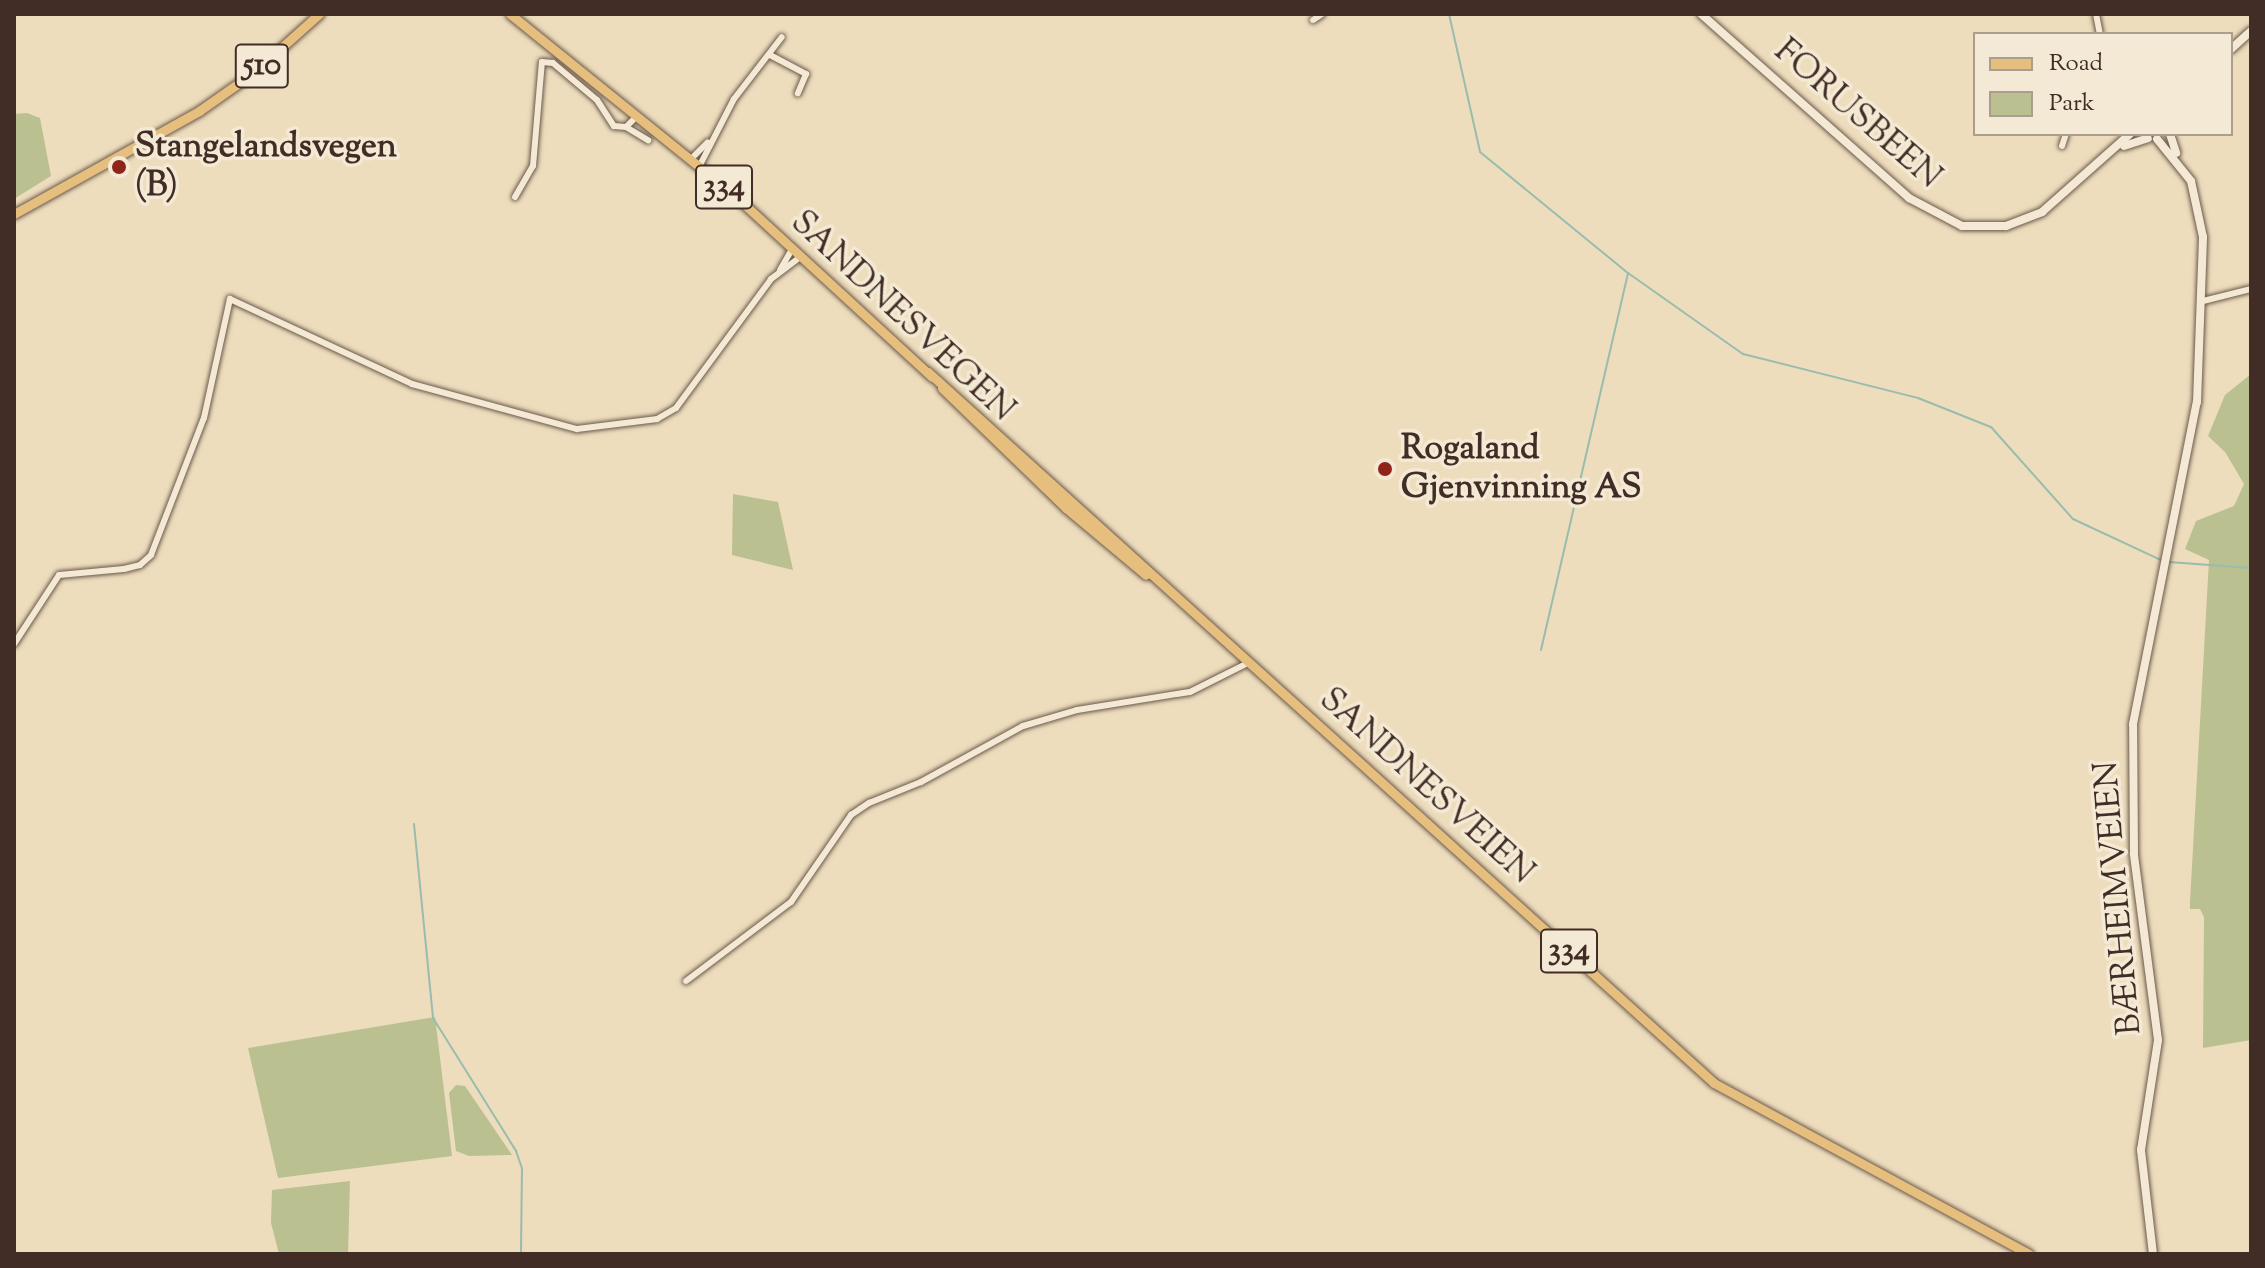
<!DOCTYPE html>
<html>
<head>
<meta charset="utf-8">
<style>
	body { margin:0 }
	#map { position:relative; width:2265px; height:1268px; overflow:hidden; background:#edddbd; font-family:"Sorts Mill Goudy",serif }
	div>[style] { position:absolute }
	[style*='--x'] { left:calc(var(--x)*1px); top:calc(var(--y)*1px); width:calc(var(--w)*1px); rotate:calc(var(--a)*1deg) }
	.green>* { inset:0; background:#bac08f }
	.stream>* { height:2px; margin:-1px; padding:0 1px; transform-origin:1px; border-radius:1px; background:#99bcaf }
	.roads { filter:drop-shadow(0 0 2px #6c594b) drop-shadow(0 0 2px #6c594b) }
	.street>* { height:6px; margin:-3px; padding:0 3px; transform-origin:3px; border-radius:3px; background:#f3e9d4 }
	.secondary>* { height:8px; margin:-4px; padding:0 4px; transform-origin:4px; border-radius:4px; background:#f3e9d4 }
	.primary>* { height:9px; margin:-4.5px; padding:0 4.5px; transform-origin:4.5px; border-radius:4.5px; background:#e6be7e }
	.dots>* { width:22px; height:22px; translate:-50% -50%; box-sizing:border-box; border:4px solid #f3e9d4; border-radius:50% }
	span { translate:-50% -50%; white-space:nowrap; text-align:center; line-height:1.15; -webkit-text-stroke:7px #f3e9d4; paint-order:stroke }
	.shield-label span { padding:2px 6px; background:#f3e9d4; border:2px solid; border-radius:6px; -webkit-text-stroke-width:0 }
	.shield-label { font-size:32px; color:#412d25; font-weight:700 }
	.street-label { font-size:34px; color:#412d25 }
	.poi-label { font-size:34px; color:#412d25; font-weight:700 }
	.left { translate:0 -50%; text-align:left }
	.frame { position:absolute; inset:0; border:16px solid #412d25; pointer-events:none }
	.legend { position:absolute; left:1973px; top:32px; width:260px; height:104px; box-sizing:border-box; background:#f3e9d4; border:2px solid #ac9e8e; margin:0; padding:10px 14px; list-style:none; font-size:24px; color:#412d25 }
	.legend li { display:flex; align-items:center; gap:16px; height:40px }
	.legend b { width:40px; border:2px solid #ac9e8e }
</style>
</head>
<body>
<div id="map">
	<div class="green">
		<i style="clip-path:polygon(27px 113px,40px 118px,51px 176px,14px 199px,14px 114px)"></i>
		<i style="clip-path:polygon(2251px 374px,2251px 1040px,2203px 1048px,2204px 917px,2200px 909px,2190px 909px,2190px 902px,2209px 560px,2185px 549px,2196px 521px,2234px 506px,2244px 484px,2225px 452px,2208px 436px,2225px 395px)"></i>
		<i style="clip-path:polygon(733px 494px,778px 502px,793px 570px,732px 555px)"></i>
		<i style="clip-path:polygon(435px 1017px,452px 1156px,278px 1178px,248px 1048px)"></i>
		<i style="clip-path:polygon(456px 1085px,465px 1086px,512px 1155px,469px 1156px,456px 1151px,449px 1093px)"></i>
		<i style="clip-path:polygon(350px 1181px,348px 1254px,279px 1254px,271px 1223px,272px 1190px)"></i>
	</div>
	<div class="stream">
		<i style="--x:1449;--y:14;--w:141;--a:77.3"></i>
		<i style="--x:1480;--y:152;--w:191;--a:39.3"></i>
		<i style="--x:1628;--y:273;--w:141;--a:35.2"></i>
		<i style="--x:1743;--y:354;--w:180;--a:14.1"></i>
		<i style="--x:1918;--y:398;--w:79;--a:21.7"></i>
		<i style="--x:1991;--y:427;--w:123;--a:48.3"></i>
		<i style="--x:2073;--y:519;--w:99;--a:25"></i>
		<i style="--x:2169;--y:562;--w:82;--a:4.2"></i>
		<i style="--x:1541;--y:650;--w:387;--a:-77"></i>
		<i style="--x:414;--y:824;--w:195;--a:84.4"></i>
		<i style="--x:433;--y:1018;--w:157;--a:58"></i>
		<i style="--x:516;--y:1151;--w:18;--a:71"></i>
		<i style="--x:522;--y:1168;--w:86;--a:90.7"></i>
	</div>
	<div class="roads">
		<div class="street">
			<i style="--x:2096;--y:14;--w:20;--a:79"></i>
			<i style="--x:1313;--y:20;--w:11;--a:-34"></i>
			<i style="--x:770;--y:55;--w:41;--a:27.8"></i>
			<i style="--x:806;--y:74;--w:21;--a:113"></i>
			<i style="--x:626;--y:127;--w:26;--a:31"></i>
			<i style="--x:2062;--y:146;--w:13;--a:-72"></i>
			<i style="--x:690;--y:160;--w:25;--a:-45"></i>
			<i style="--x:699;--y:167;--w:76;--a:-62.8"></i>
			<i style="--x:734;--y:99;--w:78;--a:-52.3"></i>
			<i style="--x:515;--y:197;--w:36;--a:-60"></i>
			<i style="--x:533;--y:166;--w:104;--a:-85.1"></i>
			<i style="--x:542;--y:62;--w:11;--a:5"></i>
			<i style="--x:553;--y:63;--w:57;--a:40.1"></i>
			<i style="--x:597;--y:100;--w:31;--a:57"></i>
			<i style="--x:614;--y:126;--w:12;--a:5"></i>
			<i style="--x:626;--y:127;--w:13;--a:-45"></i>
			<i style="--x:780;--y:270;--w:24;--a:-60"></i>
			<i style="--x:2203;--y:301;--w:49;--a:-14"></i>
			<i style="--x:14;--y:644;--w:82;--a:-56.9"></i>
			<i style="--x:59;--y:575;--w:65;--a:-5.3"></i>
			<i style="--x:124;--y:569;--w:16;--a:-14"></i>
			<i style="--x:140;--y:565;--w:15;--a:-42"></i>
			<i style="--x:151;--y:555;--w:147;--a:-68.9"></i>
			<i style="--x:204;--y:418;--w:122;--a:-77.7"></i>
			<i style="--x:230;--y:299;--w:201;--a:25"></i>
			<i style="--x:412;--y:384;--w:171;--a:15.3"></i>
			<i style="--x:577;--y:429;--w:81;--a:-7.1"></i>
			<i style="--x:657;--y:419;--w:22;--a:-30"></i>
			<i style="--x:676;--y:408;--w:160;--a:-53.6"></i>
			<i style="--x:771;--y:279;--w:36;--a:-37"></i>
			<i style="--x:686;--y:981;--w:131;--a:-37"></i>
			<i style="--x:791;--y:902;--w:106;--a:-55.4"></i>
			<i style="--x:851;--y:815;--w:22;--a:-34"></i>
			<i style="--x:869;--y:803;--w:56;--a:-22"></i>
			<i style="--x:921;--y:782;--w:116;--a:-28.8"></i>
			<i style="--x:1023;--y:726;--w:56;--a:-16.5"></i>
			<i style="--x:1077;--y:710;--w:114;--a:-9.1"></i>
			<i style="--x:1190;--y:692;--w:65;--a:-26.6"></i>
		</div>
		<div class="secondary">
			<i style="--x:1701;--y:14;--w:278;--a:41.5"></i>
			<i style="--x:1909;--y:198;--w:60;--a:27.8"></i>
			<i style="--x:1962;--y:226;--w:44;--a:0"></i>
			<i style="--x:2006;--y:226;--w:39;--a:-21"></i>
			<i style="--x:2042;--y:212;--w:118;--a:-41.6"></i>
			<i style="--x:2231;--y:49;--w:27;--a:-42"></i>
			<i style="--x:2170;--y:134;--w:20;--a:72"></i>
			<i style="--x:2124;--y:146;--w:25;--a:-18"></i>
			<i style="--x:2153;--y:1254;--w:105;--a:-96.6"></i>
			<i style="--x:2141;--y:1150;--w:111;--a:-81.2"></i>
			<i style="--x:2158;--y:1040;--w:188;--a:-97.4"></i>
			<i style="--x:2134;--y:854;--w:130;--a:-90.4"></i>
			<i style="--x:2133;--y:724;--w:328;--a:-78.8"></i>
			<i style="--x:2197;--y:402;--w:165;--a:-87.9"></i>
			<i style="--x:2203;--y:237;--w:57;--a:-102.1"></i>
			<i style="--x:2191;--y:181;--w:54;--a:-129"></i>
		</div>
		<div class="primary">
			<i style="--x:510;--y:14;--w:287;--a:38.9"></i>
			<i style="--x:733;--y:194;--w:270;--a:42.6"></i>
			<i style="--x:14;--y:214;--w:212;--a:-29.1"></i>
			<i style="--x:199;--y:111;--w:66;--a:-35.1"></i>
			<i style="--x:253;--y:73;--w:89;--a:-41.8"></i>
			<i style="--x:928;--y:372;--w:1060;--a:42.13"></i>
			<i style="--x:1714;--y:1083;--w:358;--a:28.5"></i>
			<i style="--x:942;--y:388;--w:173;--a:44.1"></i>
			<i style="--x:1066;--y:508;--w:104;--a:39.9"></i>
		</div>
	</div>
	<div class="dots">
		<i style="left:119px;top:167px;background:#8f2418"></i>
		<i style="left:1385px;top:469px;background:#8f2418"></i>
	</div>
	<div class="shield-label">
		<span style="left:262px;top:66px">510</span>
		<span style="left:724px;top:187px">334</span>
		<span style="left:1569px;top:951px">334</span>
	</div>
	<div class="street-label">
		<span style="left:1857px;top:115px;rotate:41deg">FORUSBEEN</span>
		<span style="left:902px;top:317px;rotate:43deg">SANDNESVEGEN</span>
		<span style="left:1426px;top:787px;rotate:42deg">SANDNESVEIEN</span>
		<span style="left:2119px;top:898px;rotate:-95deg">BÆRHEIMVEIEN</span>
	</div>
	<div class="poi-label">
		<span class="left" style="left:135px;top:167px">Stangelandsvegen<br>(B)</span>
		<span class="left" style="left:1401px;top:469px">Rogaland<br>Gjenvinning AS</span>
	</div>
	<div class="frame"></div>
	<ul class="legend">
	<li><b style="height:10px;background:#e6be7e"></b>Road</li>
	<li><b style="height:22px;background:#bac08f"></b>Park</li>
	</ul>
</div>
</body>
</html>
